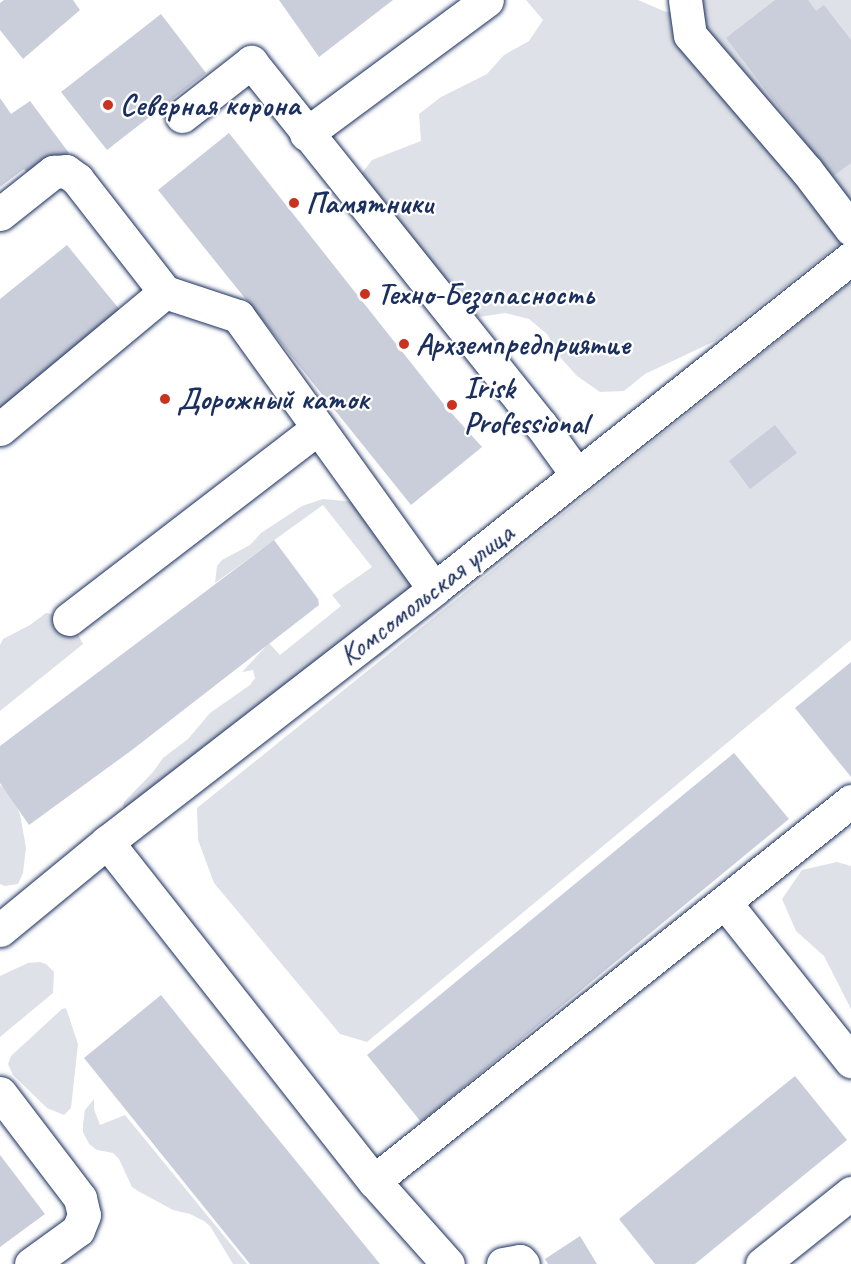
<!DOCTYPE html>
<html>
<head>
<meta charset="utf-8">
<style>
	body { margin:0 }
	#map { position:relative; width:851px; height:1264px; overflow:hidden; background:#fff; font-family:Caveat,sans-serif }
	div>[style] { position:absolute }
	[style*='--x'] { left:calc(var(--x)*1px); top:calc(var(--y)*1px); width:calc(var(--w)*1px); rotate:calc(var(--a)*1deg) }
	.green>* { inset:0; background:#dee1e7 }
	.building>* { inset:0; background:#caceda }
	.roads { filter:drop-shadow(0 0 2px #1b2f5e) drop-shadow(0 0 2px #1b2f5e) }
	.minor>* { height:33px; margin:-16.5px; padding:0 16.5px; transform-origin:16.5px; border-radius:16.5px; background:#fff }
	.dots>* { width:16px; height:16px; translate:-50% -50%; box-sizing:border-box; border:3px solid #fff; border-radius:50% }
	span { translate:-50% -50%; white-space:nowrap; text-align:center; line-height:1.15; -webkit-text-stroke:4.5px #fff; paint-order:stroke }
	.poi-label { font-size:30px; color:#1b2f5e; font-weight:700 }
	.left { translate:0 -50%; text-align:left }
	.street-label { font-size:30px; color:#1b2f5e }
</style>
</head>
<body>
<div id="map">
	<div class="green">
		<i style="clip-path:polygon(526px 0,638px 0,666px 12px,693px 7px,696px 0,851px 0,851px 235px,715px 341px,645px 374px,624px 391px,600px 392px,577px 376px,560px 357px,547px 334px,529px 319px,505px 313px,479px 317px,456px 305px,356px 181px,372px 160px,421px 141px,419px 114px,441px 97px,487px 74px,504px 55px,529px 41px,543px 20px)"></i>
		<i style="clip-path:polygon(851px 282px,851px 640px,367px 1042px,340px 1034px,214px 883px,198px 840px,197px 808px)"></i>
		<i style="clip-path:polygon(323px 499px,366px 503px,415px 549px,407px 626px,396px 642px,380px 656px,353px 670px,121px 818px,124px 802px,153px 772px,163px 758px,188px 739px,210px 713px,250px 685px,255px 678px,253px 670px,242px 672px,269px 643px,280px 655px,341px 606px,332px 595px,372px 567px,323px 505px,215px 583px,217px 566px,222px 560px,250px 545px,261px 533px,302px 506px)"></i>
		<i style="clip-path:polygon(46px 613px,56px 615px,73px 625px,83px 644px,0 711px,0 645px,3px 639px,30px 625px)"></i>
		<i style="clip-path:polygon(0 785px,11px 793px,20px 814px,26px 848px,23px 873px,18px 884px,5px 886px,0 884px)"></i>
		<i style="clip-path:polygon(837px 862px,851px 866px,851px 1009px,824px 956px,796px 931px,782px 899px,802px 870px)"></i>
		<i style="clip-path:polygon(40px 962px,46px 964px,54px 972px,53px 993px,0 1037px,0 976px,28px 963px)"></i>
		<i style="clip-path:polygon(66px 1008px,78px 1044px,71px 1108px,64px 1115px,47px 1108px,13px 1075px,8px 1064px,11px 1056px,62px 1009px)"></i>
		<i style="clip-path:polygon(94px 1099px,94px 1109px,100px 1125px,125px 1115px,247px 1264px,233px 1264px,210px 1226px,204px 1221px,190px 1214px,173px 1210px,138px 1191px,132px 1187px,119px 1159px,113px 1153px,97px 1150px,89px 1144px,83px 1132px,83px 1124px,85px 1110px)"></i>
	</div>
	<div class="building">
		<i style="clip-path:polygon(4px 0,73px 0,80px 10px,23px 59px,0 30px,0 3px)"></i>
		<i style="clip-path:polygon(279px 0,393px 0,319px 57px)"></i>
		<i style="clip-path:polygon(775px 0,808px 0,816px 11px,824px 5px,851px 40px,851px 163px,832px 177px,726px 38px)"></i>
		<i style="clip-path:polygon(161px 14px,206px 73px,107px 150px,61px 92px)"></i>
		<i style="clip-path:polygon(0 98px,11px 114px,30px 101px,69px 153px,33px 180px,24px 169px,0 187px)"></i>
		<i style="clip-path:polygon(229px 133px,446px 407px,482px 447px,411px 505px,158px 190px)"></i>
		<i style="clip-path:polygon(67px 245px,124px 315px,0 411px,0 299px)"></i>
		<i style="clip-path:polygon(775px 425px,797px 453px,750px 489px,729px 461px)"></i>
		<i style="clip-path:polygon(274px 540px,318px 599px,319px 605px,132px 750px,29px 825px,0 783px,0 746px)"></i>
		<i style="clip-path:polygon(851px 662px,851px 777px,795px 708px)"></i>
		<i style="clip-path:polygon(734px 753px,789px 819px,421px 1122px,367px 1055px)"></i>
		<i style="clip-path:polygon(161px 995px,194px 1036px,380px 1264px,250px 1264px,84px 1058px)"></i>
		<i style="clip-path:polygon(795px 1076px,847px 1140px,695px 1264px,655px 1264px,619px 1219px)"></i>
		<i style="clip-path:polygon(0 1155px,45px 1214px,0 1247px)"></i>
		<i style="clip-path:polygon(580px 1236px,597px 1264px,548px 1264px,545px 1259px)"></i>
	</div>
	<div class="roads">
		<div class="minor">
			<i style="--x:685;--y:0;--w:35;--a:82"></i>
			<i style="--x:690;--y:35;--w:179;--a:49.3"></i>
			<i style="--x:807;--y:171;--w:73;--a:52.8"></i>
			<i style="--x:182;--y:116;--w:88;--a:-38"></i>
			<i style="--x:251;--y:62;--w:465;--a:51.4"></i>
			<i style="--x:541;--y:425;--w:62;--a:54.2"></i>
			<i style="--x:306;--y:134;--w:225;--a:-36.5"></i>
			<i style="--x:0;--y:214;--w:68;--a:-38.4"></i>
			<i style="--x:53;--y:172;--w:13;--a:-4"></i>
			<i style="--x:66;--y:171;--w:14;--a:36"></i>
			<i style="--x:77;--y:179;--w:143;--a:52.1"></i>
			<i style="--x:165;--y:292;--w:77;--a:18.2"></i>
			<i style="--x:238;--y:316;--w:336;--a:54.3"></i>
			<i style="--x:0;--y:429;--w:214;--a:-39.7"></i>
			<i style="--x:69;--y:619;--w:314;--a:-37.5"></i>
			<i style="--x:107;--y:842;--w:432;--a:51.8"></i>
			<i style="--x:374;--y:1181;--w:111;--a:48.3"></i>
			<i style="--x:726;--y:904;--w:201;--a:51.5"></i>
			<i style="--x:0;--y:930;--w:139;--a:-39.4"></i>
			<i style="--x:107;--y:842;--w:413;--a:-37.7"></i>
			<i style="--x:434;--y:589;--w:532;--a:-38.44"></i>
			<i style="--x:0;--y:1093;--w:132;--a:52.7"></i>
			<i style="--x:80;--y:1198;--w:17;--a:77"></i>
			<i style="--x:84;--y:1215;--w:16;--a:112"></i>
			<i style="--x:78;--y:1230;--w:58;--a:144.1"></i>
			<i style="--x:374;--y:1181;--w:610;--a:-38.54"></i>
			<i style="--x:503;--y:1264;--w:17;--a:-10"></i>
			<i style="--x:520;--y:1261;--w:4;--a:45"></i>
			<i style="--x:762;--y:1264;--w:114;--a:-38.6"></i>
		</div>
	</div>
	<div class="dots">
		<i style="left:108px;top:105px;background:#c8321e"></i>
		<i style="left:294px;top:203px;background:#c8321e"></i>
		<i style="left:365px;top:294px;background:#c8321e"></i>
		<i style="left:404px;top:344px;background:#c8321e"></i>
		<i style="left:165px;top:399px;background:#c8321e"></i>
		<i style="left:452px;top:405px;background:#c8321e"></i>
	</div>
	<div class="poi-label">
		<span class="left" style="left:120px;top:105px">Северная корона</span>
		<span class="left" style="left:306px;top:203px">Памятники</span>
		<span class="left" style="left:377px;top:294px">Техно-Безопасность</span>
		<span class="left" style="left:416px;top:344px">Архземпредприятие</span>
		<span class="left" style="left:464px;top:405px">Irisk<br>Professional</span>
		<span class="left" style="left:177px;top:399px">Дорожный каток</span>
	</div>
	<div class="street-label">
		<span style="left:426px;top:594px;rotate:-38deg">Комсомольская улица</span>
	</div>
</div>
</body>
</html>
